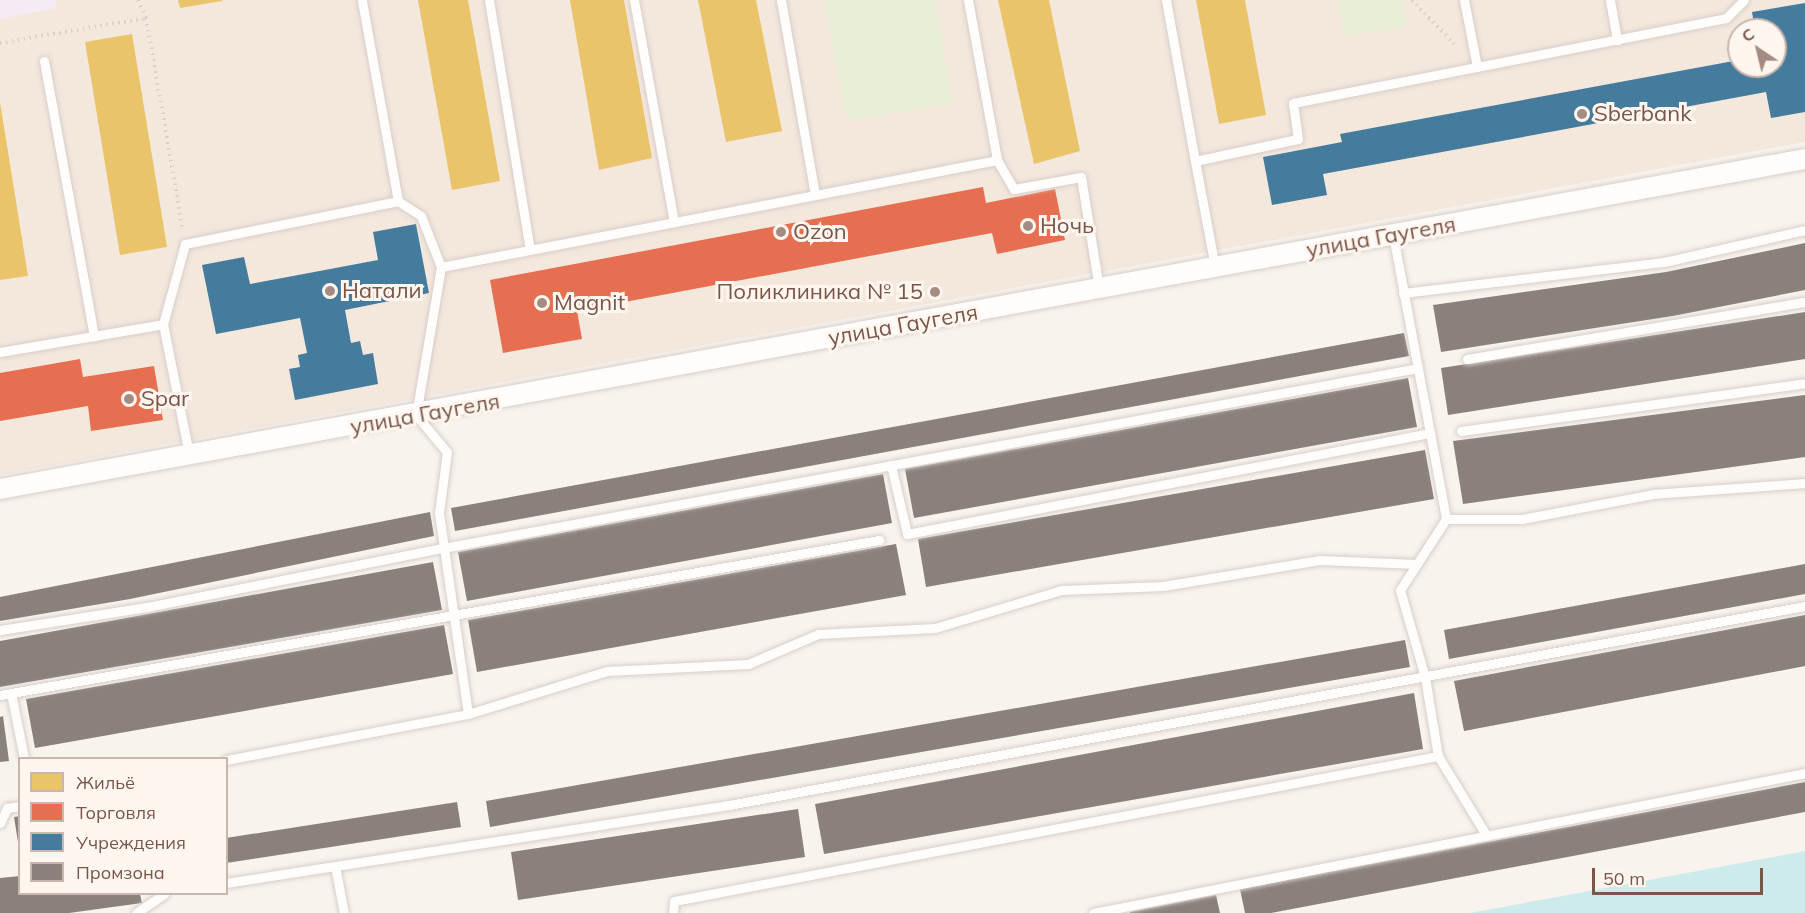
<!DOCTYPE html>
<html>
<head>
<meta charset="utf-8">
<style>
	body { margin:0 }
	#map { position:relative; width:1805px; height:913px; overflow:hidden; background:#f8f3ed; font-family:Mulish,sans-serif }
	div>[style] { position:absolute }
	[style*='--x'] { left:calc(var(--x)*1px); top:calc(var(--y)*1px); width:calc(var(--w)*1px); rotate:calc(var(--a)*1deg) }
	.residential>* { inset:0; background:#f4e8dd }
	.education>* { inset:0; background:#f4ebf4 }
	.green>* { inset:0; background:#e7efd7 }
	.water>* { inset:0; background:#cdebea }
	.homes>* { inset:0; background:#e9c46a }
	.shops>* { inset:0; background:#e76f51 }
	.public>* { inset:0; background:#457b9d }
	.industry>* { inset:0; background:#8a817c }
	.path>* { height:4px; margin-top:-2px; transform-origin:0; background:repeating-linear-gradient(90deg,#dbd1ce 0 1.5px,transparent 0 6px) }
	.roads { filter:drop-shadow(0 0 2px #d7ceca) drop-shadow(0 0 2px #d7ceca) }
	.service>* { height:9px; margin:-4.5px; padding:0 4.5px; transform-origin:4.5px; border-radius:4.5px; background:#fefdfc }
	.minor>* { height:20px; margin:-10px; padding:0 10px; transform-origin:10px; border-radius:10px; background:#fefdfc }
	.dots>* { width:16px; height:16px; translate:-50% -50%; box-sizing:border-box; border:3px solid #fff7ef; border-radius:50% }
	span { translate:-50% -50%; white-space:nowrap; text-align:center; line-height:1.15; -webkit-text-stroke:6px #fff7ef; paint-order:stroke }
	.poi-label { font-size:22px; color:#79554a }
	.left { translate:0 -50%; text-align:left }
	.right { translate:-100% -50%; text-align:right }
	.street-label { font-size:22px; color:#79554a }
	.legend { position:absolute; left:18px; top:757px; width:210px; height:138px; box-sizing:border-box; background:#fff7ef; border:2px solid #c9b6ad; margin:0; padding:8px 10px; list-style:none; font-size:18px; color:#79554a }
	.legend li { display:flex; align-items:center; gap:12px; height:30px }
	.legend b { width:30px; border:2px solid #c9b6ad }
	.north { position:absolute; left:1727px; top:18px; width:60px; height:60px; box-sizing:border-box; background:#fff7ef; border:2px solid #c9b6ad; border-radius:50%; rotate:325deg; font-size:16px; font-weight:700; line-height:24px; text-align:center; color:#79554a }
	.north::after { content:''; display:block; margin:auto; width:21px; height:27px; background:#a58c83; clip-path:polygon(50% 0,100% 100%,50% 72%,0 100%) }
	.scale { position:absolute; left:1592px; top:868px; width:171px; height:27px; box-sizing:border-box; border:3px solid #79554a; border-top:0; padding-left:8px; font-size:18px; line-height:21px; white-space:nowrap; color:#79554a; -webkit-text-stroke:4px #fff7ef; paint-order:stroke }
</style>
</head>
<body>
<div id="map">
	<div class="residential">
		<i style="clip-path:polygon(evenodd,0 0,1805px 0,1805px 142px,0 475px,0 0,1739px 30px,1775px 30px,1775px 66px,1739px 66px,1739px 30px)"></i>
	</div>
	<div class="education">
		<i style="clip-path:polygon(0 0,55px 0,57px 8px,0 19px)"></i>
	</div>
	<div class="green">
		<i style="clip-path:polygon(824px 0,935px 0,952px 103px,847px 120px)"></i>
		<i style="clip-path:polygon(1339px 0,1402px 0,1406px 27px,1343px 36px)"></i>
	</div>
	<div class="water">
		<i style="clip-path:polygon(1805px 851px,1805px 913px,1470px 913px)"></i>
	</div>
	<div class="homes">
		<i style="clip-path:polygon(178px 0,222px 0,222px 1px,180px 8px)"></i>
		<i style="clip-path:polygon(418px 0,468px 0,500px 181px,452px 190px)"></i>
		<i style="clip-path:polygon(570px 0,624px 0,652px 158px,599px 170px)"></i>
		<i style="clip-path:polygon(698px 0,756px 0,782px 131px,726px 142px)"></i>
		<i style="clip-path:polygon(998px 0,1049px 0,1080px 151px,1034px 164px)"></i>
		<i style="clip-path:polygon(1196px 0,1245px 0,1266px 115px,1219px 124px)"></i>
		<i style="clip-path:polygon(132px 34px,167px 247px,120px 255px,85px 42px)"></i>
		<i style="clip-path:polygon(0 102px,28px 276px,0 280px)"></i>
	</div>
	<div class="shops">
		<i style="clip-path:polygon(983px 187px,986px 203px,1055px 189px,1065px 240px,997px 254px,992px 233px,577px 311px,582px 339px,503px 353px,490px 280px)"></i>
		<i style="clip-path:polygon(80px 359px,83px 377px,154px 366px,163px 420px,91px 431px,88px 406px,0 421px,0 373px)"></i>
	</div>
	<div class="public">
		<i style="clip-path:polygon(1805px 3px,1805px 112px,1771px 118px,1766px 92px,1323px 174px,1327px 195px,1272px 205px,1263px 157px,1342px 142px,1340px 134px,1739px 60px,1739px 66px,1775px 66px,1775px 30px,1755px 30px,1752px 12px)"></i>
		<i style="clip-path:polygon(416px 224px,429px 293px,345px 310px,351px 343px,360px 341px,363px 355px,373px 353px,378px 384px,295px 400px,289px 369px,300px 367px,298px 355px,307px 353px,300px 318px,216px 334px,202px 265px,244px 257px,250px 284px,293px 276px,378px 260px,373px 232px)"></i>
	</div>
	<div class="industry">
		<i style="clip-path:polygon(1805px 243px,1805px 290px,1673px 316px,1441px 352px,1433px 305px,1666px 272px)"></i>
		<i style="clip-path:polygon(1805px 312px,1805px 359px,1448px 415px,1441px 368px)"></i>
		<i style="clip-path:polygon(1404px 333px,1409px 356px,455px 531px,451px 508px)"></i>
		<i style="clip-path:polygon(1408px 378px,1417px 427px,914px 518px,905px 469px)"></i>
		<i style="clip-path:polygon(1805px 395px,1805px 457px,1463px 504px,1453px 441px)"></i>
		<i style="clip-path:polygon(1425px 450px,1434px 499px,926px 587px,918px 539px)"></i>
		<i style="clip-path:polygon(883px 474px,892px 523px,467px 601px,458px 552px)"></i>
		<i style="clip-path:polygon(430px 512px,434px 536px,130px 599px,0 621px,0 597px)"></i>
		<i style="clip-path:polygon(896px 544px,906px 595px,477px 672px,468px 620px)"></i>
		<i style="clip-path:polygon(433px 562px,442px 610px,0 687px,0 641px)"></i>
		<i style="clip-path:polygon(1805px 564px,1805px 594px,1449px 659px,1444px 630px)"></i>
		<i style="clip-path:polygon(1805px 615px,1805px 666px,1464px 731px,1454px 681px)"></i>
		<i style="clip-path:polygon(444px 625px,453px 674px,35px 748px,26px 699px)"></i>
		<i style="clip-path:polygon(1405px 640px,1410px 667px,490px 827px,486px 801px)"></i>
		<i style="clip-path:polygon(1414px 693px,1423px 749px,824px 854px,815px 804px)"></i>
		<i style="clip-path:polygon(3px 716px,9px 761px,0 762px,0 717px)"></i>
		<i style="clip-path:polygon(1805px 782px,1805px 812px,1271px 913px,1245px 913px,1240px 889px)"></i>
		<i style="clip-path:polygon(457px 802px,461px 827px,226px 863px,226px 838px)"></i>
		<i style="clip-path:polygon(798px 809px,805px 857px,518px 900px,511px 852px)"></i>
		<i style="clip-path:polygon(20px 816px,20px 842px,18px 842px,14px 817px)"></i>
		<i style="clip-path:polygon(20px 876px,20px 894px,140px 894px,142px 903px,69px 913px,0 913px,0 878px)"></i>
		<i style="clip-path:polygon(1216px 895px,1220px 913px,1130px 913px,1130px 912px)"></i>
	</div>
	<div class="path">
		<i style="--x:138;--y:0;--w:20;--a:66"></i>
		<i style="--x:1412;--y:0;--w:65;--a:46.2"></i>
		<i style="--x:0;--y:43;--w:148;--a:-9.7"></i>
		<i style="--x:146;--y:18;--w:214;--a:80.1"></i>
	</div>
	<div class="roads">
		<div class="service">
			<i style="--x:489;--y:0;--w:253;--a:80.7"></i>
			<i style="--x:634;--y:0;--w:226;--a:79.8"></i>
			<i style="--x:781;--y:0;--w:197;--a:80.1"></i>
			<i style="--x:968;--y:0;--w:163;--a:79.7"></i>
			<i style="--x:1166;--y:0;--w:164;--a:79.8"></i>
			<i style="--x:1464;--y:0;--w:68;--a:79"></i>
			<i style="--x:1610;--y:0;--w:41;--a:80.1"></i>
			<i style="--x:44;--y:61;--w:280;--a:79.7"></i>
			<i style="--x:398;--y:201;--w:27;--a:33"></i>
			<i style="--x:421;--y:216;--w:55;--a:68.6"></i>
			<i style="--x:441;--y:267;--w:150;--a:99.6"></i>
			<i style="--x:416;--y:415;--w:48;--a:50"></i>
			<i style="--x:447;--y:452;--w:62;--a:97.5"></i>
			<i style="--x:439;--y:513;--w:203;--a:81.8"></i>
			<i style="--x:468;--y:714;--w:145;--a:-17.2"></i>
			<i style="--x:607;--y:671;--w:141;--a:-2.8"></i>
			<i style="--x:748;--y:664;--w:76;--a:-23.2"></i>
			<i style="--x:818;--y:634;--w:117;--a:-2.9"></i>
			<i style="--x:935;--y:628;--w:133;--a:-16.7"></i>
			<i style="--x:1062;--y:590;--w:101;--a:-2.3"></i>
			<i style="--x:1163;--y:586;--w:159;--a:-9.4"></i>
			<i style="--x:1320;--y:560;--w:97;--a:2.4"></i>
			<i style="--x:1393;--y:235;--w:289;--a:79.4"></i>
			<i style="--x:1446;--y:519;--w:85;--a:122.9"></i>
			<i style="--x:1400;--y:590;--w:91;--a:74"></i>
			<i style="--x:1425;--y:677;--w:80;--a:80.7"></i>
			<i style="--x:441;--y:267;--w:566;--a:-10.89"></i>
			<i style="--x:997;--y:160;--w:34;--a:60"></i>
			<i style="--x:1014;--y:189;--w:68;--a:-10.2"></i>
			<i style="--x:1081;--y:177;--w:112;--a:80.8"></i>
			<i style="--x:1215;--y:267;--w:108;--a:-100.7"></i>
			<i style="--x:1195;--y:161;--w:105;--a:-12.1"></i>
			<i style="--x:1298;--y:139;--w:36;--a:-98"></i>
			<i style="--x:1293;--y:103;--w:441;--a:-11.1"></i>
			<i style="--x:1726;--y:18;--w:25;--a:-45"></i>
			<i style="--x:1403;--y:293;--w:263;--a:-6.8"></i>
			<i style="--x:1664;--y:262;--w:145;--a:-12.8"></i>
			<i style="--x:163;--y:324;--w:83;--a:-74.6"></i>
			<i style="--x:185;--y:244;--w:217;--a:-11.4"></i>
			<i style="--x:398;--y:201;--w:204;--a:-100.2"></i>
			<i style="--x:0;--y:352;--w:165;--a:-9.7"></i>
			<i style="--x:163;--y:324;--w:133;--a:78.7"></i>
			<i style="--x:1467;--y:359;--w:343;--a:-9.6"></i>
			<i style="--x:1461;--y:431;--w:347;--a:-7.9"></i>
			<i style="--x:891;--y:465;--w:71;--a:76.9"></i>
			<i style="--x:907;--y:534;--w:533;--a:-10.93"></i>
			<i style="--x:1446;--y:519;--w:76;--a:0"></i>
			<i style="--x:1522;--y:519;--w:133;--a:-10.8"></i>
			<i style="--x:1653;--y:494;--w:152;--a:-4.1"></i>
			<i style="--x:0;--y:630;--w:149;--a:-8.9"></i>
			<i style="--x:147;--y:607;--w:302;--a:-11.3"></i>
			<i style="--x:443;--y:548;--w:991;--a:-10.46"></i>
			<i style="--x:11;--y:693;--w:66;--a:78.7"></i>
			<i style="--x:0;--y:695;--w:893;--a:-10"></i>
			<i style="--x:226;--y:760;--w:246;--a:-10.8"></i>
			<i style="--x:0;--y:823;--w:17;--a:-65"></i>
			<i style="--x:7;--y:808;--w:13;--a:-9"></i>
			<i style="--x:335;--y:866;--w:399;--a:-8.8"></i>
			<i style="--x:729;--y:805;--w:1094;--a:-10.48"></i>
			<i style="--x:226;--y:883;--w:110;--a:-8.9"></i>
			<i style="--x:335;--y:866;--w:48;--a:79.2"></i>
			<i style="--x:136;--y:913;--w:34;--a:-34"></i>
			<i style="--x:673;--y:913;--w:12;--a:-85"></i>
			<i style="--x:674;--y:901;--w:778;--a:-10.75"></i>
			<i style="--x:1438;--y:756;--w:90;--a:58.6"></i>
			<i style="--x:1093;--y:913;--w:726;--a:-11.12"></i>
		</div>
		<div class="minor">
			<i style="--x:0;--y:489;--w:1835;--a:-10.36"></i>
		</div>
	</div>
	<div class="dots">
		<i style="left:1582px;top:114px;background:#a58c83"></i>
		<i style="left:1028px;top:226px;background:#a58c83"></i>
		<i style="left:781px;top:232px;background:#a58c83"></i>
		<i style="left:330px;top:291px;background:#a58c83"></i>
		<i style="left:935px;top:292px;background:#a58c83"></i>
		<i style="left:542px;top:303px;background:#a58c83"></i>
		<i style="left:129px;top:399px;background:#a58c83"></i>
	</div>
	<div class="poi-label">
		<span class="left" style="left:1594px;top:114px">Sberbank</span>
		<span class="left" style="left:1040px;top:226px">Ночь</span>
		<span class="left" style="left:793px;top:232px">Ozon</span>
		<span class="left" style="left:342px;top:291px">Натали</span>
		<span class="right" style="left:923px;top:292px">Поликлиника № 15</span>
		<span class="left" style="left:554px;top:303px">Magnit</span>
		<span class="left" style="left:141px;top:399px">Spar</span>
	</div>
	<div class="street-label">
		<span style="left:1381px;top:237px;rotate:-10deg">улица Гаугеля</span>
		<span style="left:903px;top:325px;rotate:-10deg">улица Гаугеля</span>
		<span style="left:425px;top:414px;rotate:-10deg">улица Гаугеля</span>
	</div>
	<ul class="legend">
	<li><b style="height:16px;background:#e9c46a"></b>Жильё</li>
	<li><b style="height:16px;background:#e76f51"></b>Торговля</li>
	<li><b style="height:16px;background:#457b9d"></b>Учреждения</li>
	<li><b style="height:16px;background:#8a817c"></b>Промзона</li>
	</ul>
	<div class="north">С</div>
	<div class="scale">50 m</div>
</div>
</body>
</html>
